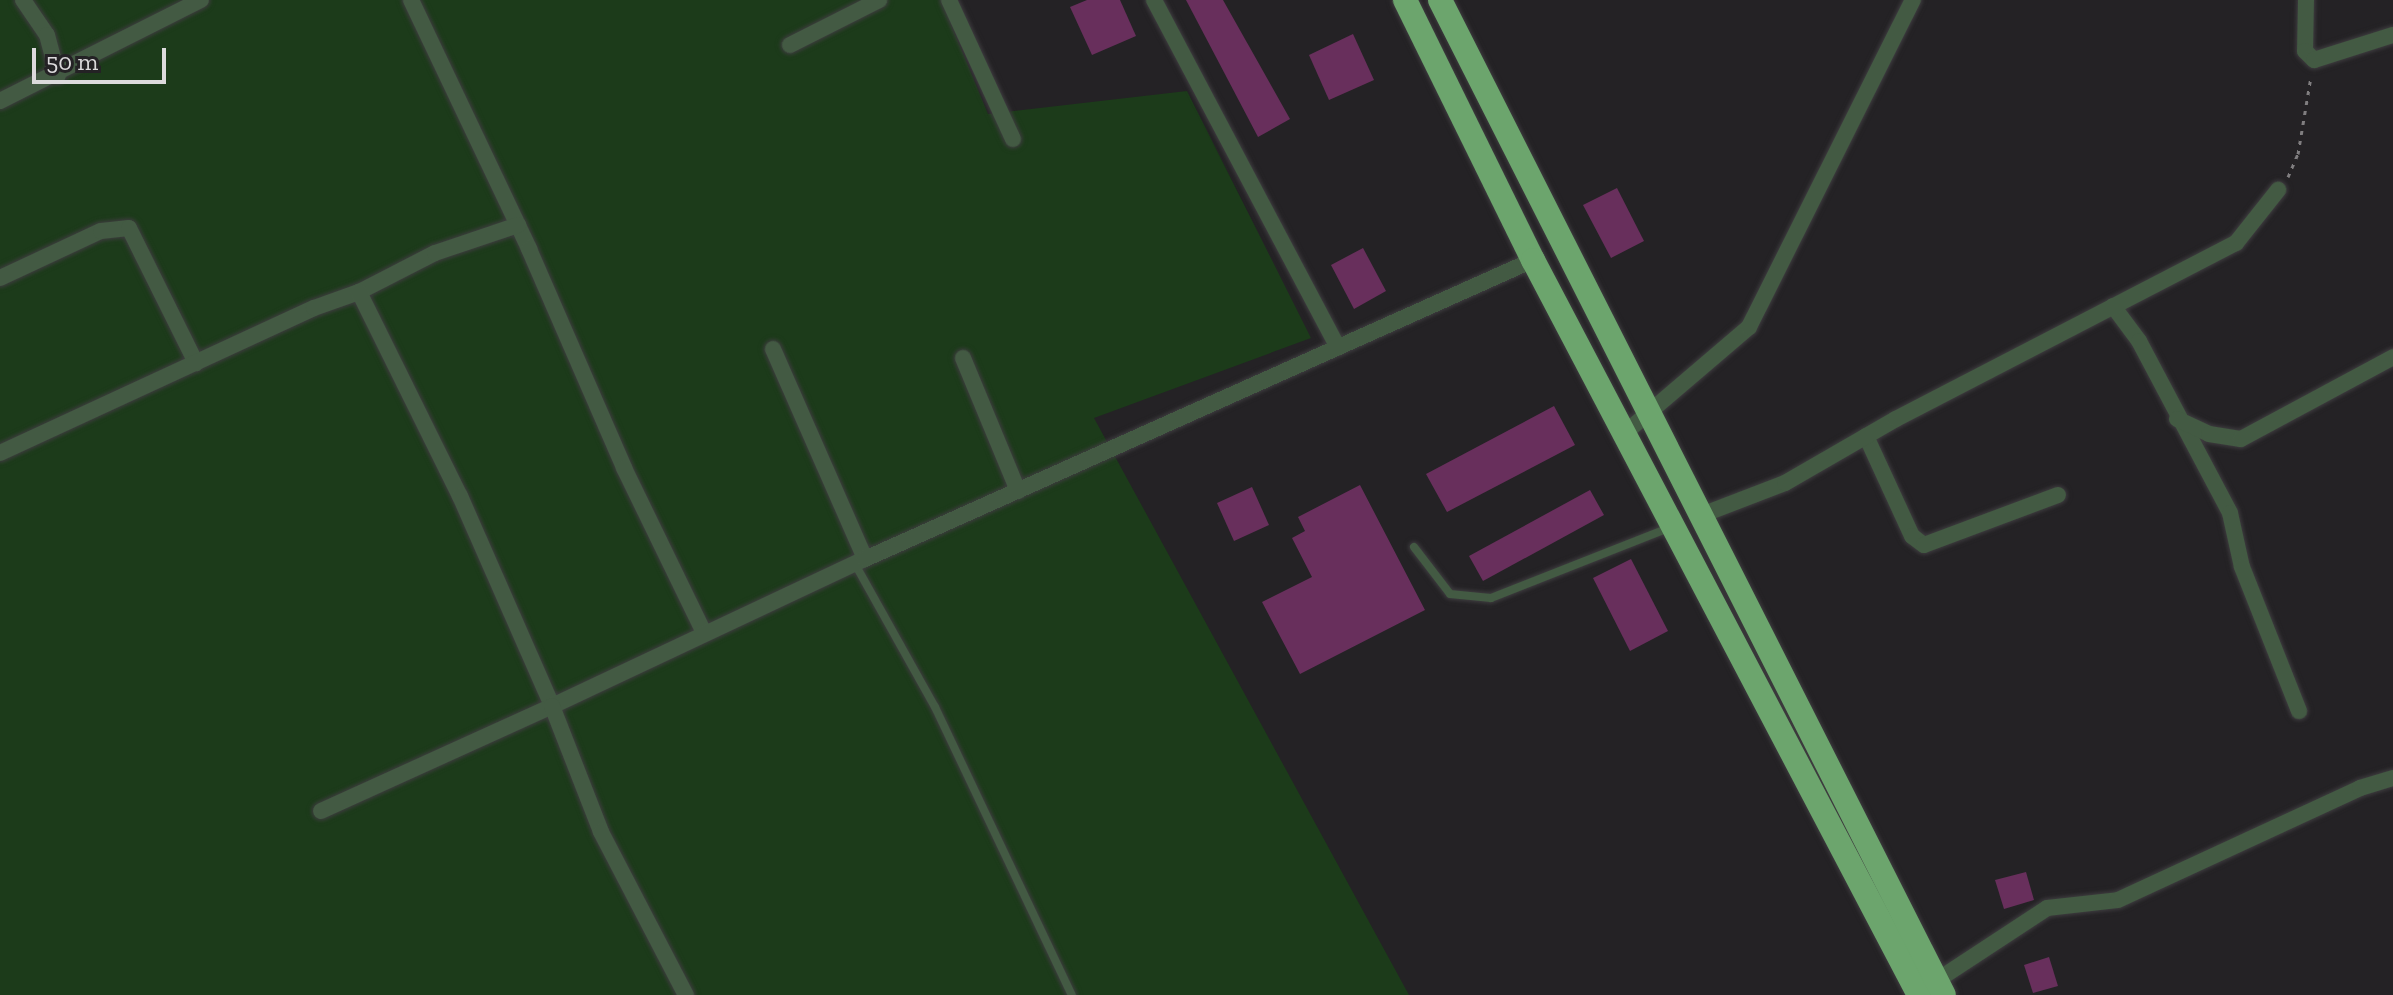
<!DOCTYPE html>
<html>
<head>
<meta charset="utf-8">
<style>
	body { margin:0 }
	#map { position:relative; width:2393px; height:995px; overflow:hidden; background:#242225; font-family:"Zilla Slab",serif }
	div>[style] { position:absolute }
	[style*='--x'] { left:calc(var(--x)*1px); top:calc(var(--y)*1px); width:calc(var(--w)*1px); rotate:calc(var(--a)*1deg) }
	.green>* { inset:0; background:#1c3b1a }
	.building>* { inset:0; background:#682f5c }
	.path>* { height:3px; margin-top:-1.5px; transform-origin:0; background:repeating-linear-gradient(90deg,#807e80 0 4px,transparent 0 10px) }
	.roads { filter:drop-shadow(0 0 2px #3e3c3f) drop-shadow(0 0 2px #3e3c3f) }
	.lane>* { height:8px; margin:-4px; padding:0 4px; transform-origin:4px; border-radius:4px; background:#435a43 }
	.street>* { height:16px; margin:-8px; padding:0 8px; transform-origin:8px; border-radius:8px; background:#435a43 }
	.highway>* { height:24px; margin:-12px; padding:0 12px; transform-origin:12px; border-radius:12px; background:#6ca56d }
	span { translate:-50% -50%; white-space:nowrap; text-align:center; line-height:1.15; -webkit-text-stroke:6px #242225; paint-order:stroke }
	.scale { position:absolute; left:32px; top:48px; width:134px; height:36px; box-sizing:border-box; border:4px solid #dcdadc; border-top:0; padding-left:10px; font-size:24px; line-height:28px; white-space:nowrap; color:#dcdadc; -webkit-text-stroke:6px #242225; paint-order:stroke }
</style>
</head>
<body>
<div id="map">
	<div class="green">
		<i style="clip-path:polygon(0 0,941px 0,988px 114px,1187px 91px,1311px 338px,1094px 418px,1409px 995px,0 995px)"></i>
	</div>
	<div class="building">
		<i style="clip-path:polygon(1087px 0,1120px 0,1136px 36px,1092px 55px,1070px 7px)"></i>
		<i style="clip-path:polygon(1186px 0,1223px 0,1290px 119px,1258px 137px)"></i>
		<i style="clip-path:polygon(1353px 34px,1374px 80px,1329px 100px,1309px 55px)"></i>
		<i style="clip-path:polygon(1617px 188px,1644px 241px,1611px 258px,1583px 205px)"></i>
		<i style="clip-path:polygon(1363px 248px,1386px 291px,1354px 309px,1331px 265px)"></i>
		<i style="clip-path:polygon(1554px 406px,1575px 445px,1447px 512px,1426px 474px)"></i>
		<i style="clip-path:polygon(1360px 485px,1425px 610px,1300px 674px,1262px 602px,1312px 577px,1292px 538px,1305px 531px,1298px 517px)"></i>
		<i style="clip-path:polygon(1252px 487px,1269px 525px,1234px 541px,1217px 503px)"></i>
		<i style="clip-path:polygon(1590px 490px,1604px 515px,1483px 581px,1469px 556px)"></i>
		<i style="clip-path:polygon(1631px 559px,1668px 631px,1630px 651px,1593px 578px)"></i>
		<i style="clip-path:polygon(2026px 872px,2034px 900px,2004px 909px,1995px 880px)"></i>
		<i style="clip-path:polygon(2049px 957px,2058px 986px,2033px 993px,2024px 965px)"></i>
	</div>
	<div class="path">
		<i style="--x:2288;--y:177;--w:25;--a:-67"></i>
		<i style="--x:2298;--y:154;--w:79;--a:-80.5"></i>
	</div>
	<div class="roads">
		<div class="lane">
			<i style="--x:1414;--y:547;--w:59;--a:52.5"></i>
			<i style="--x:1450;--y:594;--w:41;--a:5.6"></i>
			<i style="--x:1491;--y:598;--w:193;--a:-21.5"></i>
			<i style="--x:855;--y:564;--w:164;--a:60.8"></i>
			<i style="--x:935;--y:707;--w:319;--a:64.6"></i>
		</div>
		<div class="street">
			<i style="--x:23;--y:0;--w:42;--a:55.6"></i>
			<i style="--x:47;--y:35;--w:42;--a:75"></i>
			<i style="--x:411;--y:0;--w:276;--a:64.6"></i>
			<i style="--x:529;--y:249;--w:239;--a:66.5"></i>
			<i style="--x:624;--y:468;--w:183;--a:64.1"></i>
			<i style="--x:949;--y:0;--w:153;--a:65.3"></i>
			<i style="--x:1154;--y:0;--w:393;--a:62.1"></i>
			<i style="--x:2306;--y:0;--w:51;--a:91.1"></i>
			<i style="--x:2305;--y:51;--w:13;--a:45"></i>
			<i style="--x:2314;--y:60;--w:83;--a:-17.6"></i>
			<i style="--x:790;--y:45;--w:100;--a:-26.8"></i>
			<i style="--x:0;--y:101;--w:225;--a:-26.7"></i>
			<i style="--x:0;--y:278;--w:111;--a:-25"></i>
			<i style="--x:101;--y:231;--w:28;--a:-6"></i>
			<i style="--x:129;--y:228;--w:151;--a:63.6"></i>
			<i style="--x:359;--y:292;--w:85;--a:-27.2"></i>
			<i style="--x:435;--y:253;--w:88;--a:-18.6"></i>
			<i style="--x:2113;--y:306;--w:44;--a:53.4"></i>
			<i style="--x:2139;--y:341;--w:195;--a:62.1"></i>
			<i style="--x:2230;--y:513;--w:55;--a:77.5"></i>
			<i style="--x:2242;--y:567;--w:155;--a:68.4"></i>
			<i style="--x:773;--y:349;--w:229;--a:66.3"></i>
			<i style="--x:963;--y:358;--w:144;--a:67.5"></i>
			<i style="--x:2177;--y:419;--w:35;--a:25"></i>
			<i style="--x:2209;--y:434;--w:32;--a:9"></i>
			<i style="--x:2241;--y:439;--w:173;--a:-28.3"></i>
			<i style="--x:1625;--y:433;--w:163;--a:-40.5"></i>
			<i style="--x:1749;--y:327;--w:366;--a:-63.4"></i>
			<i style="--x:1866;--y:436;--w:110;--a:65.3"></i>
			<i style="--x:1912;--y:536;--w:15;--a:37"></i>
			<i style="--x:1924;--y:545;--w:143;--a:-20.5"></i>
			<i style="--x:0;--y:453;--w:346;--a:-24.8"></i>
			<i style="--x:314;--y:308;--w:48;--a:-19.6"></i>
			<i style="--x:359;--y:292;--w:228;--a:63.7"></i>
			<i style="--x:460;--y:496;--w:229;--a:66.3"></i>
			<i style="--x:552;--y:706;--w:346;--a:-25.2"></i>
			<i style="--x:865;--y:559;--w:732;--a:-24.11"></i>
			<i style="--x:1699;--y:516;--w:92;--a:-21"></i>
			<i style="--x:1785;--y:483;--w:128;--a:-30"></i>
			<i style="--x:1896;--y:419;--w:383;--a:-27.4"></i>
			<i style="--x:2236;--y:243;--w:68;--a:-51.6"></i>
			<i style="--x:321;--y:811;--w:254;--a:-24.4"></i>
			<i style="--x:552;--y:706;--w:135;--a:68.7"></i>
			<i style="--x:601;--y:832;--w:184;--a:62.5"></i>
			<i style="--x:1936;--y:981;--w:133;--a:-33.3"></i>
			<i style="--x:2047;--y:908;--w:71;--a:-6.4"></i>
			<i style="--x:2118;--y:900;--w:267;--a:-24.8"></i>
			<i style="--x:2360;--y:788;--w:34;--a:-17"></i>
		</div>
		<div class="highway">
			<i style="--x:1405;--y:0;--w:290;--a:63.8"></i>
			<i style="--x:1533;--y:260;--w:830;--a:62.29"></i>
			<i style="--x:1440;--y:0;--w:1115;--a:63.14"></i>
		</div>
	</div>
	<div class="scale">50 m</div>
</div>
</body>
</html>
